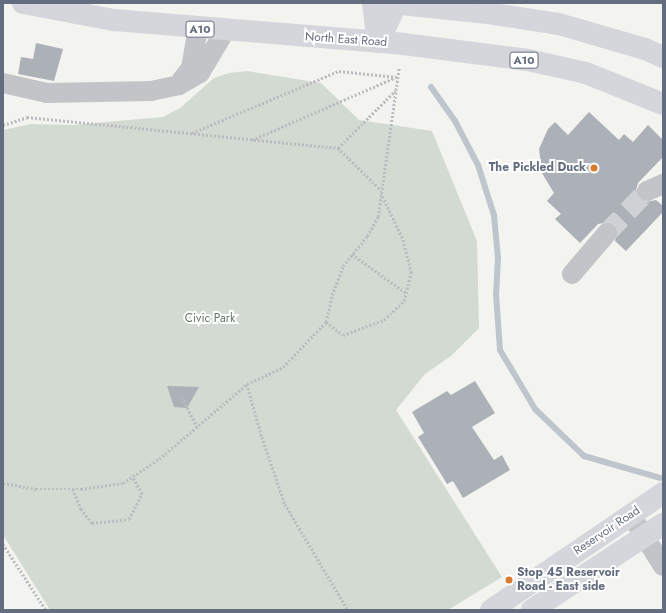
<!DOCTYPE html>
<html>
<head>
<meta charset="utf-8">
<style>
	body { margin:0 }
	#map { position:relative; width:666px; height:613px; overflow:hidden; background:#f3f4f0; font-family:Jost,sans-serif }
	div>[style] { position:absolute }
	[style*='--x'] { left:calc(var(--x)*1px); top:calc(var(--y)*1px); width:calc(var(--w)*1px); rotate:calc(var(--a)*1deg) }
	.green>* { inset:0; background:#d3dad1 }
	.stream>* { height:6px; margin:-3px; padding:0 3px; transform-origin:3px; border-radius:3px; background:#bec5cc }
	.building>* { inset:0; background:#acb1b7 }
	.minor-tunnel>* { height:20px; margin-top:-10px; transform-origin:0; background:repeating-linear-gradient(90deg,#cfd2d4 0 20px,transparent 0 30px) }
	.path>* { height:2.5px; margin-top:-1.25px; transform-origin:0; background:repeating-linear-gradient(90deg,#bbbcbf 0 2px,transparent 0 4px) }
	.minor>* { height:20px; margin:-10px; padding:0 10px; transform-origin:10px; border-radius:10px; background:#c2c4c8 }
	.major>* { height:22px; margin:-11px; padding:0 11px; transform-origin:11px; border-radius:11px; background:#d4d6db }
	.highway>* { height:22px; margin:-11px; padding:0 11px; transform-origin:11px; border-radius:11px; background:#d4d6db }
	.dots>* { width:11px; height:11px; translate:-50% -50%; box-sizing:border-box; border:2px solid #fff; border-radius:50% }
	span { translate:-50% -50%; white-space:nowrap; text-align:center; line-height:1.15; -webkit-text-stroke:4px #fff; paint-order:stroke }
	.shield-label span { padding:1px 3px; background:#fff; border:1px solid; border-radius:3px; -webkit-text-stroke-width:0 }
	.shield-label { font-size:11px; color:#646d7f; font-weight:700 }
	.street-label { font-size:12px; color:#646d7f }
	.poi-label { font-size:12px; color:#646d7f; font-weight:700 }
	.right { translate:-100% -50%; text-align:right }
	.left { translate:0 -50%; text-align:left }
	.park-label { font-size:12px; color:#637763 }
	.frame { position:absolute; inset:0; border:4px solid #646d7f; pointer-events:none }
</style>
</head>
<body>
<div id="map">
	<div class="green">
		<i style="clip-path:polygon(247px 71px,321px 83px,359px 120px,432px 131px,477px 241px,479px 328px,451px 356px,425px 374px,396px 410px,502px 577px,448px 610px,50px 610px,3px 535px,3px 130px,31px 124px,73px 125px,163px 117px,180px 108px,214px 78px,229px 73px)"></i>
	</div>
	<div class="stream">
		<i style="--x:431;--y:87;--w:42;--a:54.8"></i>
		<i style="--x:455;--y:121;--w:50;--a:62.4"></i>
		<i style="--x:478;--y:165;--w:52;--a:72.3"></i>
		<i style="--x:494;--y:215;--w:43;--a:84.7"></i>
		<i style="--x:498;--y:258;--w:36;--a:93"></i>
		<i style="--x:496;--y:294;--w:56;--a:85.9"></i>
		<i style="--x:500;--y:350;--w:69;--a:59.3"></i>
		<i style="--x:535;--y:409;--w:68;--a:43.8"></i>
		<i style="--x:584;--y:456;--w:79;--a:16.1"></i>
	</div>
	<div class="building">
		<i style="clip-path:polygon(36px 43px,63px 49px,54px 81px,18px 74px,21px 57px,33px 59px)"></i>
		<i style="clip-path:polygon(589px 112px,619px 140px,624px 134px,633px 142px,648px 125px,663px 140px,663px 157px,638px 183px,636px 190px,641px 200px,646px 202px,656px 200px,663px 206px,663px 212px,626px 251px,615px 241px,618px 230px,609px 222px,598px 224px,580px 243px,555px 219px,561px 214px,547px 201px,554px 193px,542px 173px,539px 149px,548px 129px,555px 122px,568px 135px)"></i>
		<i style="clip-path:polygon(475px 381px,495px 413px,472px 427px,494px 460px,502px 455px,510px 470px,463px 498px,453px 481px,447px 484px,428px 453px,418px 437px,424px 433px,412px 412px,447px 391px,451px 395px)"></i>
		<i style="clip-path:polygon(167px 386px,173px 386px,199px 387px,187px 408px,174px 407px)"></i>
	</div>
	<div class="minor-tunnel">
		<i style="--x:607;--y:233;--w:58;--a:-46.4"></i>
	</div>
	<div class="path">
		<i style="--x:3;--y:125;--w:25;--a:-18"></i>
		<i style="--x:27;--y:117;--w:313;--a:5.7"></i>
		<i style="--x:338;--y:148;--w:60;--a:44.3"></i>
		<i style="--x:192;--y:133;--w:160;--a:-22.9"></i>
		<i style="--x:339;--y:71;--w:58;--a:5.9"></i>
		<i style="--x:252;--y:140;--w:157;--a:-23.6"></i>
		<i style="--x:338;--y:148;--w:81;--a:-45"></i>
		<i style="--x:352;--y:254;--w:67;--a:35.8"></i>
		<i style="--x:326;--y:322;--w:21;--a:37"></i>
		<i style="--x:343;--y:335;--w:44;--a:-20.1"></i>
		<i style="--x:384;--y:320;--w:28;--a:-44"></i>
		<i style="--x:404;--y:301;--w:29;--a:-76"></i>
		<i style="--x:411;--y:273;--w:36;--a:-104"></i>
		<i style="--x:402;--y:238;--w:49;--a:-115.5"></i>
		<i style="--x:247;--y:384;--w:55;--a:74.2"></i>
		<i style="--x:262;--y:437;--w:71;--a:71.1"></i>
		<i style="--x:285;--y:504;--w:123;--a:59.3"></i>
		<i style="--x:182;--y:397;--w:33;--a:63"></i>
		<i style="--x:3;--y:483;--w:34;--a:10"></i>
		<i style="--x:36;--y:489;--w:45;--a:0"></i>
		<i style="--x:81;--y:489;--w:42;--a:-8.1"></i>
		<i style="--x:123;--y:483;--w:43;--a:-33.7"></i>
		<i style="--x:159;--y:459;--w:116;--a:-40.4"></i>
		<i style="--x:247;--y:384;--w:40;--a:-25"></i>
		<i style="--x:283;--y:367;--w:62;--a:-46.3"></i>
		<i style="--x:326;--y:322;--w:28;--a:-77"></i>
		<i style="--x:332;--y:295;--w:31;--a:-69"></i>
		<i style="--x:343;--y:266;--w:38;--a:-51"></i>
		<i style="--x:367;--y:236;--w:22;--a:-60"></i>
		<i style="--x:378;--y:217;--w:151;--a:-82"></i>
		<i style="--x:73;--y:489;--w:22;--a:68"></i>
		<i style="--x:81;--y:509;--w:18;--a:52"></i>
		<i style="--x:92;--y:523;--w:37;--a:-6"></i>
		<i style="--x:129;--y:519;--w:28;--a:-63"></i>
		<i style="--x:142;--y:494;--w:20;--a:-120"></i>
		<i style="--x:3;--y:544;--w:79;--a:56.9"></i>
	</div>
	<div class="minor">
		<i style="--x:181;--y:81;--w:16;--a:-52"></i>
		<i style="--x:191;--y:68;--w:40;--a:-80"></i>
		<i style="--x:3;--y:83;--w:45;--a:12.8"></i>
		<i style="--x:47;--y:93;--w:104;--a:-1.1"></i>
		<i style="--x:151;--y:91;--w:29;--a:-12"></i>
		<i style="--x:179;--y:85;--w:24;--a:-30"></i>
		<i style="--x:200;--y:73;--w:49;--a:-59.2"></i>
		<i style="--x:647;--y:191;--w:17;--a:-24"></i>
		<i style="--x:572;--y:274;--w:54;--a:-49.5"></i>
		<i style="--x:631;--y:515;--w:60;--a:57.9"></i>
	</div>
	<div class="major">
		<i style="--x:491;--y:610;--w:208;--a:-34.2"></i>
		<i style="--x:532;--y:610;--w:157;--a:-33.3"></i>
	</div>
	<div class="highway">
		<i style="--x:23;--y:3;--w:93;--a:10.6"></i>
		<i style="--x:114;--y:20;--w:290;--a:4.7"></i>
		<i style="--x:403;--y:44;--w:126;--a:7.3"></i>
		<i style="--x:528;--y:60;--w:59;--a:12.6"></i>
		<i style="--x:586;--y:73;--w:83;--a:21.9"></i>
		<i style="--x:373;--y:3;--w:39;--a:83"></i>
		<i style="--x:392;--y:3;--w:96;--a:6"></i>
		<i style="--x:487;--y:13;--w:73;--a:8.7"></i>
		<i style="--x:559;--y:24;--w:90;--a:16.2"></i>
		<i style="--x:645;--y:49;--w:20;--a:24"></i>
		<i style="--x:378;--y:42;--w:43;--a:-64"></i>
	</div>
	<div class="dots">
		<i style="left:594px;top:168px;background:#d97b2b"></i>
		<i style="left:509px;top:580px;background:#d97b2b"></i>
	</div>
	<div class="shield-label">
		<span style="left:200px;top:29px">A10</span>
		<span style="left:524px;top:60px">A10</span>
	</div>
	<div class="street-label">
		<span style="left:346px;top:40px;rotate:4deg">North East Road</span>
		<span style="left:607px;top:531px;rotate:-34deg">Reservoir Road</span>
	</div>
	<div class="poi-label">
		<span class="right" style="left:586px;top:168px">The Pickled Duck</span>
		<span class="left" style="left:517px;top:580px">Stop 45 Reservoir<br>Road - East side</span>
	</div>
	<div class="park-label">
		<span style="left:210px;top:319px">Civic Park</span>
	</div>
	<div class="frame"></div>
</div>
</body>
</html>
